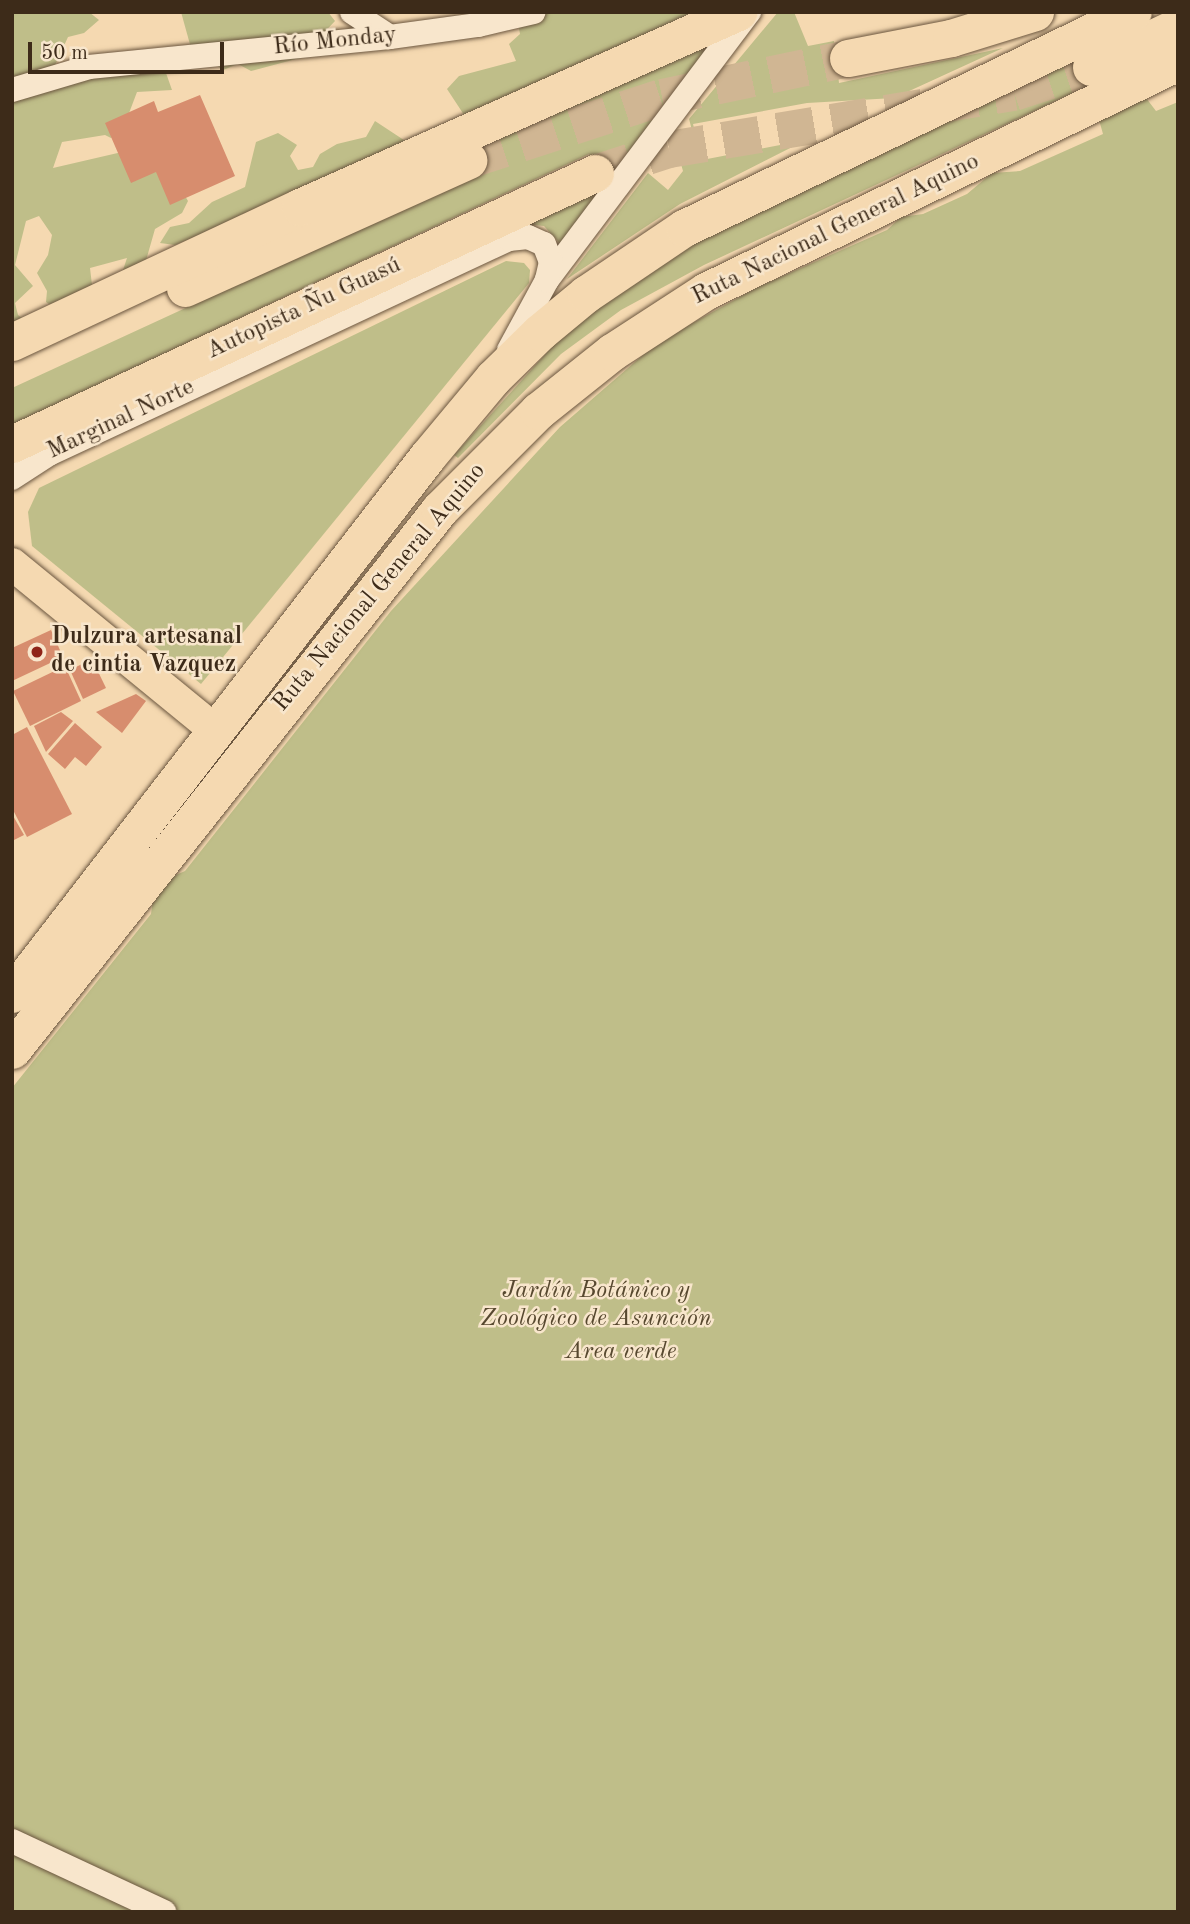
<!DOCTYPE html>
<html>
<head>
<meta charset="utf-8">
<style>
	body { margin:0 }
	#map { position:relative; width:1190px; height:1924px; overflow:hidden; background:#f5d9b1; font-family:"Old Standard TT",serif }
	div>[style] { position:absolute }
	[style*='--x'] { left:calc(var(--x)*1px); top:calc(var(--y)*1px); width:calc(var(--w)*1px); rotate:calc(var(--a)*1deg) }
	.green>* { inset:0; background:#bfbe89 }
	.building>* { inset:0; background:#d78d6e }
	.highway-tunnel>* { height:37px; margin-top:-18.5px; transform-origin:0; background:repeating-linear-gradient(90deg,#d0b693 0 37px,transparent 0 55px) }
	.roads { filter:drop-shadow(0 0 2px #6b563f) drop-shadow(0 0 2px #6b563f) }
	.minor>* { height:24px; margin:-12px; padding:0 12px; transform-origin:12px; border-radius:12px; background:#f8e6cc }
	.major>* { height:32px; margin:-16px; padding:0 16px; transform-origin:16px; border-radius:16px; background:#f5d9b1 }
	.highway>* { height:37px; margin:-18.5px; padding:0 18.5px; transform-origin:18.5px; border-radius:18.5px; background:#f5d9b1 }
	.dots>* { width:19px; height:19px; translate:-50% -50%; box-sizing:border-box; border:4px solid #f8e6cc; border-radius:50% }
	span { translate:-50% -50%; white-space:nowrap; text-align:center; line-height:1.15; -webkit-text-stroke:5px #f8e6cc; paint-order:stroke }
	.street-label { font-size:24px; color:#3d2b19 }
	.poi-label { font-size:24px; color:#3d2b19; font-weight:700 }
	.left { translate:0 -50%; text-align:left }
	.park-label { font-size:24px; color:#57482f; font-style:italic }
	.frame { position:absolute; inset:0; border:14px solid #3d2b19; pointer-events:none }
	.scale { position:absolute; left:28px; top:42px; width:196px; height:32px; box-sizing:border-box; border:4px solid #3d2b19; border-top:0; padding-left:9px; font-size:21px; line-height:24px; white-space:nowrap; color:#3d2b19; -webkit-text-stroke:5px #f8e6cc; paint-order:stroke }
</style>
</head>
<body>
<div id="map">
	<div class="green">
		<i style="clip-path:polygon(12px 12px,89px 12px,99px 20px,84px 33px,68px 37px,51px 74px,152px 68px,166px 73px,172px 90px,137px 92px,123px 129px,111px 138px,105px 135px,62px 142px,53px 168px,122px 152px,177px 182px,188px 201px,182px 213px,155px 229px,141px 278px,121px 276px,127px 258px,90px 268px,92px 285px,61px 312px,46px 302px,47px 291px,37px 273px,48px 255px,52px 235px,39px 216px,26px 221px,15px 265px,33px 286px,15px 303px,18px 315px,36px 329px,12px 342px)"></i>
		<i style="clip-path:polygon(181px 12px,328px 12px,335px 21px,300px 58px,251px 71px,238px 64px,223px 70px,191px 48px)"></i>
		<i style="clip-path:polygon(505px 12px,692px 12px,692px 20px,470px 124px,447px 89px,459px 76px,516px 61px,509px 44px,520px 34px,517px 18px)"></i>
		<i style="clip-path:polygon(778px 12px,794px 12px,808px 46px,834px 41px,839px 83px,1003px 48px,894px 98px,807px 103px,693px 124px,702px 160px,806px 140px,680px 204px,567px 279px,648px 173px,668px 190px,683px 171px,681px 164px,700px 160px,689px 119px)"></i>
		<i style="clip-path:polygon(719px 34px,722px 37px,563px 247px,544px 226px,526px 224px,604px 188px,589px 154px,12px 425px,12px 388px,485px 170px,471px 139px)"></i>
		<i style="clip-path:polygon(1082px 52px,1094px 83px,704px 265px,621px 310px,561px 354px,458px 458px,454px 455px,570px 327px,669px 253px)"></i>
		<i style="clip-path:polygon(1143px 94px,1156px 111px,1178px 102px,1178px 1912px,12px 1912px,12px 1088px,151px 914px,153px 900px,169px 878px,185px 871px,391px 611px,560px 427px,658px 342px,758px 287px,887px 230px,901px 217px,923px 214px,967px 194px,992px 173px,1020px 171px,1103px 134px,1098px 116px)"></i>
		<i style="clip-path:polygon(375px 121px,416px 148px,175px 245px,160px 243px,170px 227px,189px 223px,212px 202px,245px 187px,256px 142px,278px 133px,297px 145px,290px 156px,298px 170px,313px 167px,320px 154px,337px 144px,366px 137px)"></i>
		<i style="clip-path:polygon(506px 261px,524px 263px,530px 270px,529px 283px,201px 684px,32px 546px,28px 512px,39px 488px)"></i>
	</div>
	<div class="building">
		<i style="clip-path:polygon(200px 95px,235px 176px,170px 205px,156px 172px,131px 183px,105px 123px,154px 101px,158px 112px)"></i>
		<i style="clip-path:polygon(51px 630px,63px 657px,12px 681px,12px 648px)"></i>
		<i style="clip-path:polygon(92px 659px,106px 688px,83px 699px,70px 670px)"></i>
		<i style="clip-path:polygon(65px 666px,81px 701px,30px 726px,13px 691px)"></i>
		<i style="clip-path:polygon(136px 694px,146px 701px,122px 733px,96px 712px)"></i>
		<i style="clip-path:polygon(61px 712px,73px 721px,46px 752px,34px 726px)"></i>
		<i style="clip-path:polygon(75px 723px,102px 747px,86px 766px,75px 757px,65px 769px,48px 754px)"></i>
		<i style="clip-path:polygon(27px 727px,72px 814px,27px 837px,12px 808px,12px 735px)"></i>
		<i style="clip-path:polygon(12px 814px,24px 835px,12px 841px)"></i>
	</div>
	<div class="highway-tunnel">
		<i style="--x:468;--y:160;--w:204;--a:-18"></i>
		<i style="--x:662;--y:97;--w:190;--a:-11.8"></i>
		<i style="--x:595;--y:173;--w:78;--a:-18"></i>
		<i style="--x:669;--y:149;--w:350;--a:-9.4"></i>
		<i style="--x:1014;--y:92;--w:81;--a:-18"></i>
	</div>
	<div class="roads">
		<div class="minor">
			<i style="--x:352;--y:12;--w:45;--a:33.3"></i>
			<i style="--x:12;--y:90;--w:80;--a:-16.6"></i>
			<i style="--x:89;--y:67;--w:302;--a:-5.7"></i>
			<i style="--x:390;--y:37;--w:89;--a:-7.8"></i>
			<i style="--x:478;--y:25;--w:57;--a:-13.1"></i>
			<i style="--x:509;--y:350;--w:80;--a:-61.5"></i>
			<i style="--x:547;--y:280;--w:336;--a:-53"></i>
			<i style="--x:12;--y:478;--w:44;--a:-33"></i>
			<i style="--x:49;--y:454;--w:508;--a:-25.05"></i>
			<i style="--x:509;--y:239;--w:19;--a:-6"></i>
			<i style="--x:528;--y:237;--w:17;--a:24"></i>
			<i style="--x:544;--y:244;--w:19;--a:69"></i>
			<i style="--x:551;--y:262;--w:18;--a:103"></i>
			<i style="--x:12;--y:1841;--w:168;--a:25"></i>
		</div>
		<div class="major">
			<i style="--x:12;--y:564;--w:264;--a:39.3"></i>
		</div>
		<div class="highway">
			<i style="--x:848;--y:58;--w:105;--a:-11"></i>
			<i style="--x:951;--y:38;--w:88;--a:-17.2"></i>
			<i style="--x:1091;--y:67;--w:96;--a:-25.2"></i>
			<i style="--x:185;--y:288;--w:311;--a:-24.3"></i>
			<i style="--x:12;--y:342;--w:318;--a:-25.1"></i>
			<i style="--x:300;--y:207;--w:480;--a:-24"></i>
			<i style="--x:12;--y:444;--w:643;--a:-24.93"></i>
			<i style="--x:12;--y:994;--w:679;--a:-52.3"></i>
			<i style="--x:427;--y:457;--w:103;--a:-50.1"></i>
			<i style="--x:493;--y:378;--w:66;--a:-44.4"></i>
			<i style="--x:540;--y:332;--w:60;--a:-39.6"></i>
			<i style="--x:586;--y:294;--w:118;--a:-34"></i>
			<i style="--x:684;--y:228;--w:498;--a:-25.7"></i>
			<i style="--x:12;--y:1050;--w:690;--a:-51.65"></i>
			<i style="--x:440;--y:509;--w:139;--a:-45"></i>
			<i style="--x:538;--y:411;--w:95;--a:-38.6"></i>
			<i style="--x:612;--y:352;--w:112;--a:-33"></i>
			<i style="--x:706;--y:291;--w:525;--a:-25.88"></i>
		</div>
	</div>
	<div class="dots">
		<i style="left:37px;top:652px;background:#8f2418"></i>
	</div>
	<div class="street-label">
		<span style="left:335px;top:42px;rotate:-6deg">Río Monday</span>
		<span style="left:836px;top:230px;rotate:-26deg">Ruta Nacional General Aquino</span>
		<span style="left:304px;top:309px;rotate:-25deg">Autopista Ñu Guasú</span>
		<span style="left:121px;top:420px;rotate:-25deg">Marginal Norte</span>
		<span style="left:380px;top:588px;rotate:-50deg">Ruta Nacional General Aquino</span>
	</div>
	<div class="poi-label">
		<span class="left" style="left:51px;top:652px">Dulzura artesanal<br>de cintia Vazquez</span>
	</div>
	<div class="park-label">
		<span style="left:596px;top:1306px">Jardín Botánico y<br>Zoológico de Asunción</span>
		<span style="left:621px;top:1353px">Area verde</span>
	</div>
	<div class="frame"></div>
	<div class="scale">50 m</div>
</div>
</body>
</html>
